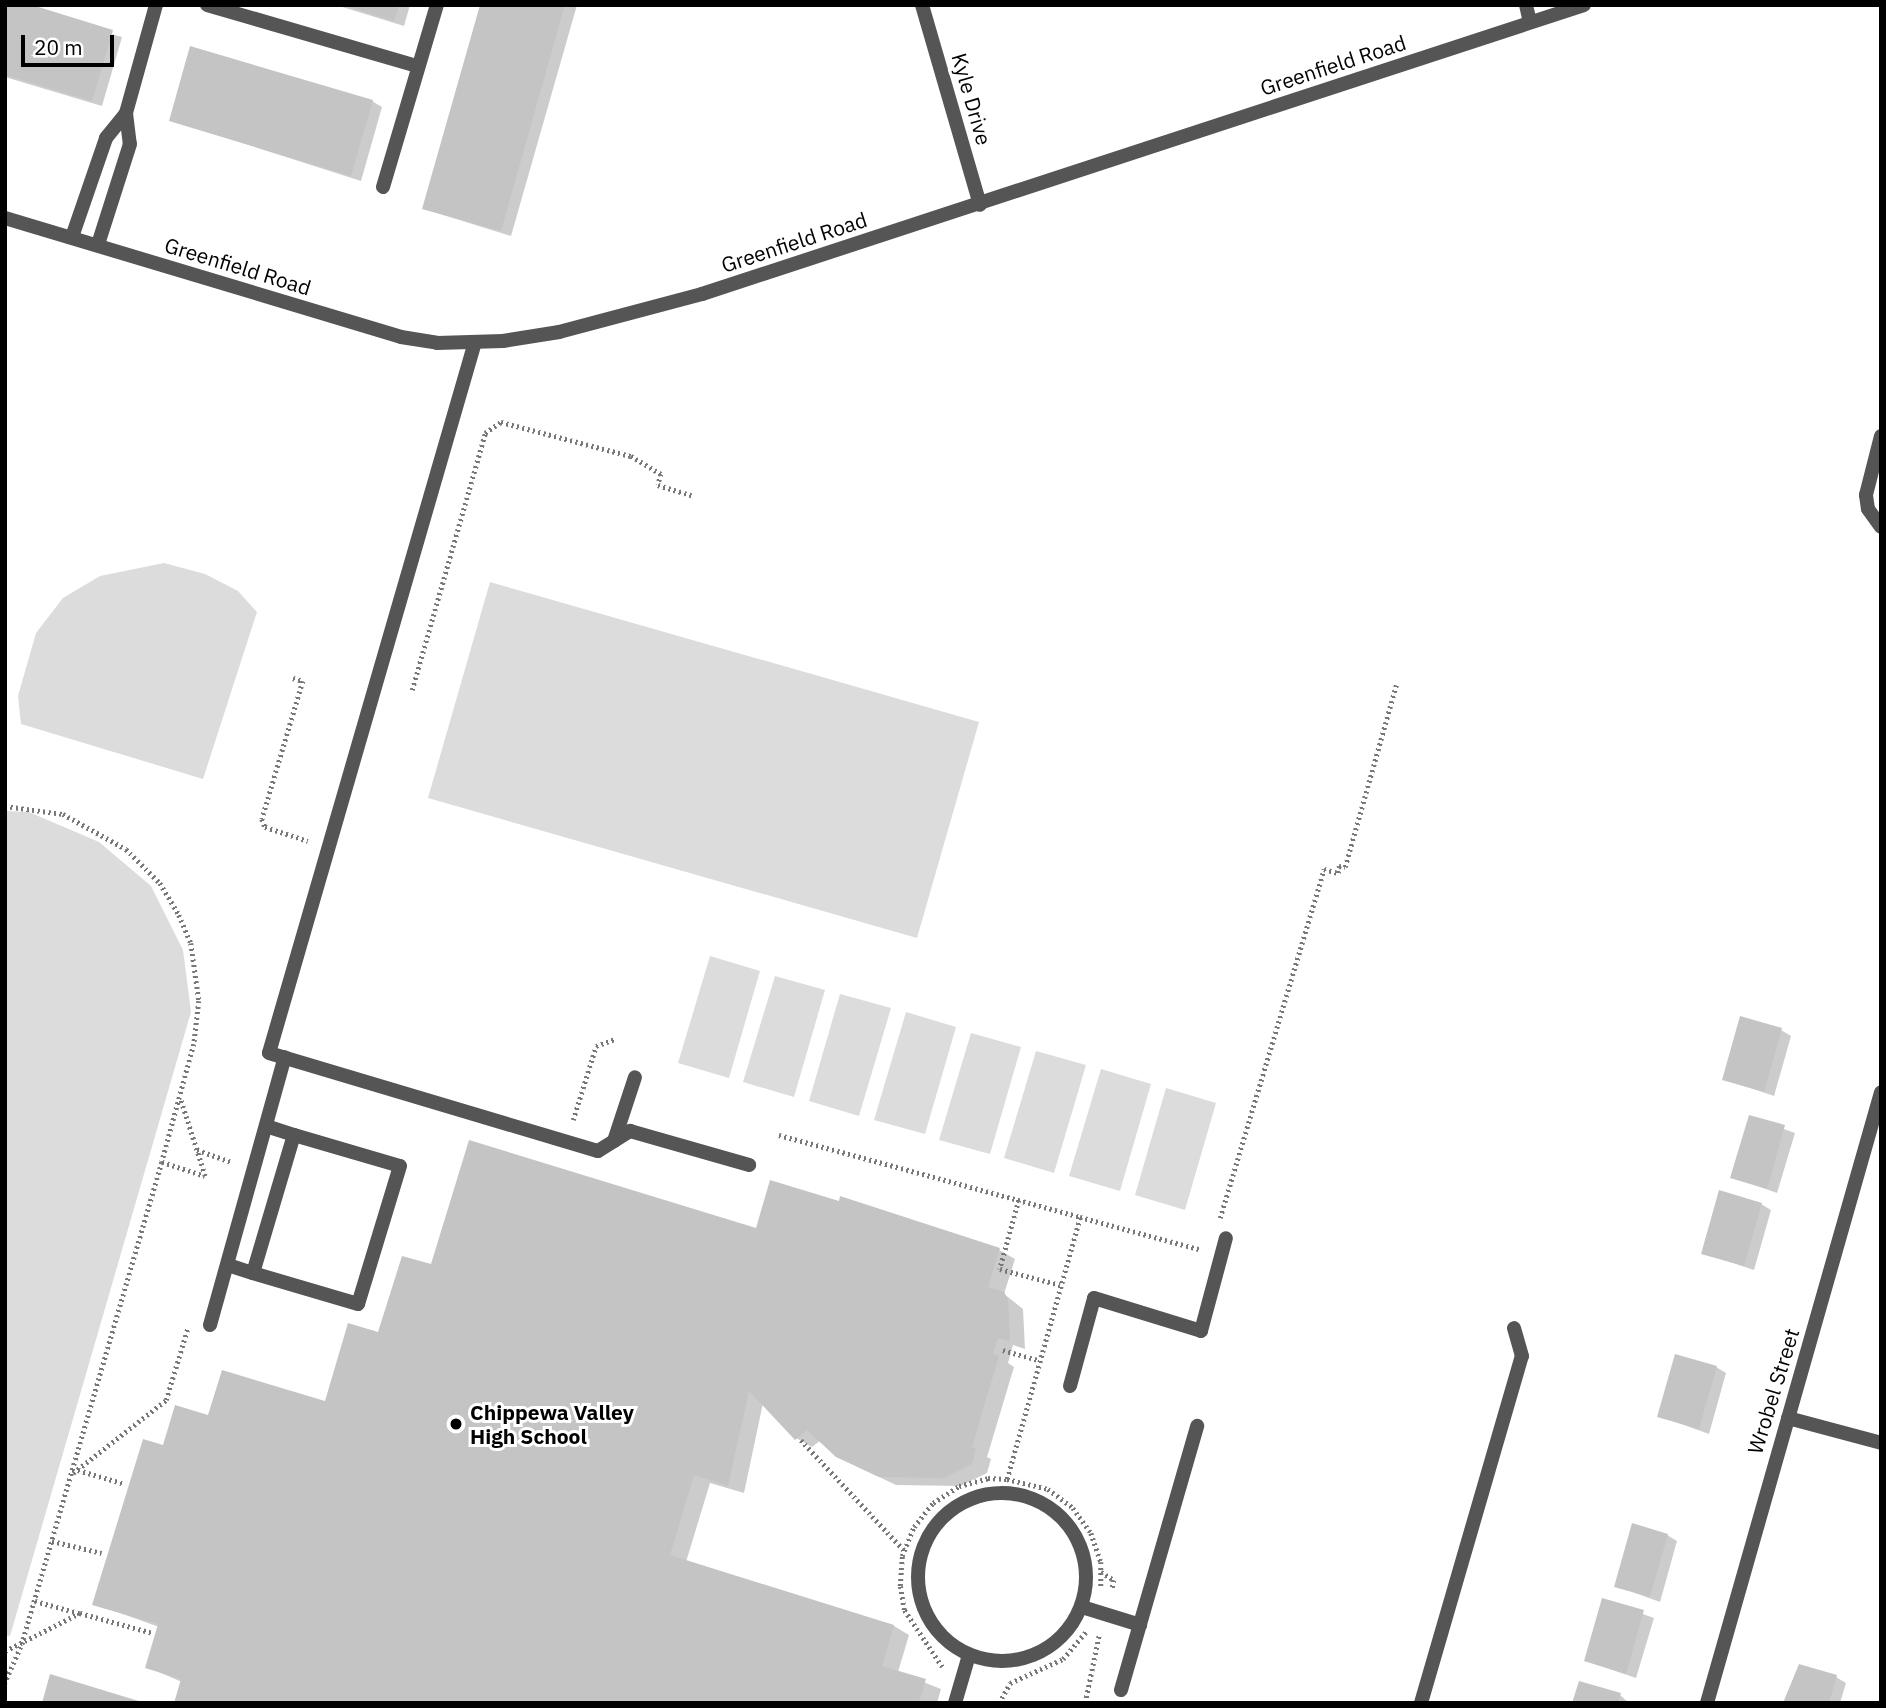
<!DOCTYPE html>
<html>
<head>
<meta charset="utf-8">
<style>
	body { margin:0 }
	#map { position:relative; width:1886px; height:1708px; overflow:hidden; background:#fff; font-family:"IBM Plex Sans",sans-serif }
	div>[style] { position:absolute }
	[style*='--x'] { left:calc(var(--x)*1px); top:calc(var(--y)*1px); width:calc(var(--w)*1px); rotate:calc(var(--a)*1deg) }
	.green>* { inset:0; background:#dcdcdc }
	.shadow>* { inset:0; background:#0003 }
	.building>* { inset:0; background:#c4c4c4 }
	.path>* { height:4.5px; margin-top:-2.25px; transform-origin:0; background:repeating-linear-gradient(90deg,#777 0 2px,transparent 0 5.5px) }
	.service>* { height:14px; margin:-7px; padding:0 7px; transform-origin:7px; border-radius:7px; background:#555 }
	.service>.ring { margin:-7px; padding:0; box-sizing:content-box; background:none; border:14px solid #555; border-radius:50% }
	.minor>* { height:14px; margin:-7px; padding:0 7px; transform-origin:7px; border-radius:7px; background:#555 }
	.dots>* { width:19px; height:19px; translate:-50% -50%; box-sizing:border-box; border:4px solid #fff; border-radius:50% }
	span { translate:-50% -50%; white-space:nowrap; text-align:center; line-height:1.15; -webkit-text-stroke:6px #fff; paint-order:stroke }
	.street-label { font-size:21px; color:#000 }
	.poi-label { font-size:21px; color:#000; font-weight:700 }
	.left { translate:0 -50%; text-align:left }
	.frame { position:absolute; inset:0; border:7px solid #000; pointer-events:none }
	.scale { position:absolute; left:21px; top:35px; width:93px; height:32px; box-sizing:border-box; border:4px solid #000; border-top:0; padding-left:9px; font-size:21px; line-height:24px; white-space:nowrap; color:#000; -webkit-text-stroke:5px #fff; paint-order:stroke }
</style>
</head>
<body>
<div id="map">
	<div class="green">
		<i style="clip-path:polygon(164px 563px,205px 574px,238px 591px,257px 612px,203px 779px,21px 724px,18px 696px,36px 633px,63px 598px,100px 576px)"></i>
		<i style="clip-path:polygon(490px 582px,979px 722px,917px 938px,428px 798px)"></i>
		<i style="clip-path:polygon(5px 811px,29px 812px,99px 842px,151px 886px,183px 950px,191px 1012px,10px 1636px,5px 1635px)"></i>
		<i style="clip-path:polygon(710px 956px,760px 971px,729px 1078px,678px 1063px)"></i>
		<i style="clip-path:polygon(775px 976px,825px 990px,794px 1097px,743px 1082px)"></i>
		<i style="clip-path:polygon(840px 994px,891px 1008px,859px 1116px,809px 1101px)"></i>
		<i style="clip-path:polygon(906px 1012px,956px 1027px,925px 1134px,874px 1120px)"></i>
		<i style="clip-path:polygon(971px 1033px,1021px 1047px,990px 1154px,939px 1140px)"></i>
		<i style="clip-path:polygon(1036px 1051px,1086px 1065px,1054px 1173px,1004px 1158px)"></i>
		<i style="clip-path:polygon(1101px 1069px,1151px 1084px,1120px 1191px,1069px 1176px)"></i>
		<i style="clip-path:polygon(1166px 1088px,1216px 1103px,1185px 1210px,1135px 1195px)"></i>
	</div>
	<div class="shadow">
		<i style="clip-path:polygon(5px 5px,122px 37px,102px 106px,5px 77px)"></i>
		<i style="clip-path:polygon(336px 5px,410px 5px,404px 26px)"></i>
		<i style="clip-path:polygon(482px 5px,577px 5px,511px 236px,424px 209px)"></i>
		<i style="clip-path:polygon(372px 101px,382px 107px,361px 181px,171px 120px)"></i>
		<i style="clip-path:polygon(1781px 1030px,1791px 1036px,1774px 1096px,1724px 1079px)"></i>
		<i style="clip-path:polygon(1750px 1117px,1795px 1133px,1777px 1193px,1732px 1177px)"></i>
		<i style="clip-path:polygon(1761px 1204px,1771px 1210px,1754px 1270px,1703px 1253px)"></i>
		<i style="clip-path:polygon(757px 1230px,999px 1250px,1015px 1259px,1004px 1294px,1023px 1309px,1025px 1349px,1013px 1345px,1008px 1363px,1014px 1367px,987px 1457px,991px 1459px,987px 1473px,960px 1486px,896px 1485px,854px 1465px,821px 1440px,812px 1447px,796px 1438px,763px 1403px,744px 1493px,710px 1483px,686px 1562px,894px 1626px,909px 1635px,898px 1672px,941px 1689px,937px 1703px,175px 1703px,182px 1682px,147px 1667px,159px 1627px,95px 1604px,164px 1447px,210px 1417px,326px 1403px,432px 1267px)"></i>
		<i style="clip-path:polygon(1716px 1367px,1726px 1373px,1709px 1434px,1659px 1416px)"></i>
		<i style="clip-path:polygon(1667px 1535px,1677px 1541px,1660px 1602px,1616px 1586px)"></i>
		<i style="clip-path:polygon(1603px 1600px,1654px 1618px,1636px 1678px,1586px 1661px)"></i>
		<i style="clip-path:polygon(1836px 1677px,1846px 1683px,1840px 1703px,1786px 1703px)"></i>
		<i style="clip-path:polygon(1620px 1695px,1629px 1703px,1574px 1703px)"></i>
	</div>
	<div class="building">
		<i style="clip-path:polygon(5px 5px,32px 5px,113px 30px,92px 101px,5px 75px)"></i>
		<i style="clip-path:polygon(343px 5px,399px 5px,394px 21px)"></i>
		<i style="clip-path:polygon(480px 5px,565px 5px,501px 231px,422px 209px)"></i>
		<i style="clip-path:polygon(190px 46px,373px 100px,351px 176px,169px 121px)"></i>
		<i style="clip-path:polygon(1740px 1016px,1782px 1028px,1764px 1092px,1722px 1080px)"></i>
		<i style="clip-path:polygon(1749px 1115px,1785px 1125px,1767px 1189px,1730px 1178px)"></i>
		<i style="clip-path:polygon(469px 1140px,756px 1228px,770px 1180px,839px 1201px,840px 1196px,1000px 1248px,988px 1287px,1004px 1292px,1008px 1299px,1010px 1341px,998px 1338px,993px 1354px,999px 1356px,972px 1447px,976px 1449px,972px 1464px,944px 1478px,879px 1477px,836px 1457px,807px 1430px,795px 1440px,749px 1391px,728px 1486px,694px 1475px,670px 1555px,894px 1625px,882px 1666px,926px 1679px,919px 1703px,174px 1703px,181px 1679px,145px 1668px,158px 1624px,92px 1605px,143px 1439px,163px 1445px,175px 1405px,208px 1415px,222px 1370px,325px 1401px,348px 1323px,378px 1332px,402px 1256px,431px 1264px)"></i>
		<i style="clip-path:polygon(1719px 1190px,1762px 1203px,1744px 1266px,1701px 1254px)"></i>
		<i style="clip-path:polygon(1675px 1354px,1717px 1366px,1699px 1429px,1657px 1417px)"></i>
		<i style="clip-path:polygon(1632px 1523px,1668px 1534px,1650px 1597px,1614px 1587px)"></i>
		<i style="clip-path:polygon(1602px 1598px,1644px 1610px,1626px 1674px,1584px 1661px)"></i>
		<i style="clip-path:polygon(1799px 1664px,1837px 1675px,1829px 1703px,1783px 1703px)"></i>
		<i style="clip-path:polygon(50px 1674px,142px 1702px,142px 1703px,42px 1703px)"></i>
		<i style="clip-path:polygon(1579px 1681px,1621px 1693px,1618px 1703px,1572px 1703px)"></i>
	</div>
	<div class="path">
		<i style="--x:293;--y:678;--w:10;--a:17"></i>
		<i style="--x:303;--y:681;--w:144;--a:106.5"></i>
		<i style="--x:262;--y:819;--w:9;--a:69"></i>
		<i style="--x:265;--y:827;--w:45;--a:18"></i>
		<i style="--x:412;--y:690;--w:267;--a:-74.1"></i>
		<i style="--x:485;--y:433;--w:19;--a:-35"></i>
		<i style="--x:501;--y:422;--w:134;--a:14.7"></i>
		<i style="--x:631;--y:456;--w:35;--a:31"></i>
		<i style="--x:661;--y:474;--w:11;--a:105"></i>
		<i style="--x:658;--y:485;--w:38;--a:17"></i>
		<i style="--x:5;--y:806;--w:59;--a:7.9"></i>
		<i style="--x:63;--y:814;--w:72;--a:29.1"></i>
		<i style="--x:126;--y:849;--w:48;--a:45"></i>
		<i style="--x:160;--y:883;--w:37;--a:59"></i>
		<i style="--x:179;--y:915;--w:30;--a:67"></i>
		<i style="--x:191;--y:943;--w:59;--a:82.1"></i>
		<i style="--x:199;--y:1001;--w:43;--a:96.6"></i>
		<i style="--x:194;--y:1044;--w:122;--a:105.2"></i>
		<i style="--x:162;--y:1162;--w:500;--a:106.2"></i>
		<i style="--x:23;--y:1642;--w:45;--a:113.7"></i>
		<i style="--x:573;--y:1120;--w:77;--a:-72.7"></i>
		<i style="--x:596;--y:1046;--w:20;--a:-20"></i>
		<i style="--x:779;--y:1135;--w:312;--a:15.2"></i>
		<i style="--x:197;--y:1150;--w:37;--a:19"></i>
		<i style="--x:162;--y:1162;--w:45;--a:18"></i>
		<i style="--x:205;--y:1176;--w:82;--a:-107.8"></i>
		<i style="--x:1019;--y:1200;--w:72;--a:105.4"></i>
		<i style="--x:1000;--y:1269;--w:62;--a:14.9"></i>
		<i style="--x:1220;--y:1218;--w:364;--a:-73.4"></i>
		<i style="--x:1324;--y:869;--w:15;--a:16"></i>
		<i style="--x:1338;--y:873;--w:7;--a:-82"></i>
		<i style="--x:1339;--y:866;--w:6;--a:9"></i>
		<i style="--x:1345;--y:867;--w:189;--a:-74.3"></i>
		<i style="--x:1003;--y:1350;--w:37;--a:16"></i>
		<i style="--x:801;--y:1440;--w:151;--a:46.9"></i>
		<i style="--x:78;--y:1470;--w:46;--a:16.5"></i>
		<i style="--x:73;--y:1473;--w:118;--a:-38.1"></i>
		<i style="--x:166;--y:1400;--w:76;--a:-73.2"></i>
		<i style="--x:1007;--y:1479;--w:272;--a:-74.4"></i>
		<i style="--x:1080;--y:1217;--w:126;--a:15.1"></i>
		<i style="--x:52;--y:1541;--w:51;--a:13.5"></i>
		<i style="--x:1101;--y:1572;--w:15;--a:32"></i>
		<i style="--x:1114;--y:1580;--w:10;--a:101"></i>
		<i style="--x:35;--y:1601;--w:46;--a:15.3"></i>
		<i style="--x:5;--y:1651;--w:84;--a:-26.9"></i>
		<i style="--x:80;--y:1613;--w:76;--a:15.3"></i>
		<i style="--x:942;--y:1667;--w:69;--a:-123.7"></i>
		<i style="--x:904;--y:1610;--w:24;--a:-99"></i>
		<i style="--x:900;--y:1586;--w:30;--a:-86"></i>
		<i style="--x:902;--y:1556;--w:31;--a:-68"></i>
		<i style="--x:914;--y:1527;--w:31;--a:-52"></i>
		<i style="--x:933;--y:1503;--w:31;--a:-33"></i>
		<i style="--x:959;--y:1486;--w:30;--a:-15"></i>
		<i style="--x:988;--y:1478;--w:19;--a:3"></i>
		<i style="--x:1007;--y:1479;--w:42;--a:13.7"></i>
		<i style="--x:1048;--y:1489;--w:31;--a:37"></i>
		<i style="--x:1073;--y:1508;--w:31;--a:54"></i>
		<i style="--x:1091;--y:1533;--w:31;--a:71"></i>
		<i style="--x:1101;--y:1562;--w:27;--a:90"></i>
		<i style="--x:999;--y:1703;--w:23;--a:-61"></i>
		<i style="--x:1010;--y:1683;--w:58;--a:-24.4"></i>
		<i style="--x:1063;--y:1659;--w:38;--a:-50"></i>
		<i style="--x:1085;--y:1703;--w:69;--a:-78.4"></i>
	</div>
	<div class="service">
		<i style="--x:266;--y:1126;--w:29;--a:18"></i>
		<i style="--x:294;--y:1135;--w:110;--a:16.3"></i>
		<i style="--x:400;--y:1166;--w:144;--a:106.9"></i>
		<i style="--x:358;--y:1304;--w:109;--a:-163.6"></i>
		<i style="--x:253;--y:1273;--w:144;--a:-73.5"></i>
		<i style="--x:228;--y:1265;--w:26;--a:18"></i>
		<i style="--x:1070;--y:1386;--w:91;--a:-74.7"></i>
		<i style="--x:1094;--y:1298;--w:112;--a:17.1"></i>
		<i style="--x:1201;--y:1331;--w:96;--a:-75"></i>
		<i class="ring" style="left:918px;top:1493px;width:154px;height:154px"></i>
		<i style="--x:1082;--y:1607;--w:61;--a:17.2"></i>
		<i style="--x:1121;--y:1690;--w:275;--a:-73.9"></i>
		<i style="--x:955;--y:1703;--w:50;--a:-73.7"></i>
	</div>
	<div class="minor">
		<i style="--x:207;--y:5;--w:219;--a:16.2"></i>
		<i style="--x:922;--y:5;--w:208;--a:73.8"></i>
		<i style="--x:1526;--y:5;--w:17;--a:77"></i>
		<i style="--x:126;--y:113;--w:112;--a:-74.5"></i>
		<i style="--x:383;--y:187;--w:190;--a:-73.5"></i>
		<i style="--x:5;--y:218;--w:413;--a:16.7"></i>
		<i style="--x:401;--y:337;--w:36;--a:9"></i>
		<i style="--x:437;--y:343;--w:66;--a:-1.7"></i>
		<i style="--x:503;--y:341;--w:57;--a:-9.1"></i>
		<i style="--x:559;--y:332;--w:148;--a:-14.9"></i>
		<i style="--x:702;--y:294;--w:928;--a:-18.14"></i>
		<i style="--x:72;--y:237;--w:105;--a:-71"></i>
		<i style="--x:106;--y:138;--w:32;--a:-51"></i>
		<i style="--x:126;--y:113;--w:31;--a:83"></i>
		<i style="--x:130;--y:144;--w:105;--a:107.7"></i>
		<i style="--x:475;--y:342;--w:740;--a:106.16"></i>
		<i style="--x:269;--y:1053;--w:343;--a:16.6"></i>
		<i style="--x:598;--y:1151;--w:38;--a:-32"></i>
		<i style="--x:630;--y:1131;--w:124;--a:15.9"></i>
		<i style="--x:1881;--y:436;--w:61;--a:104.3"></i>
		<i style="--x:1866;--y:495;--w:14;--a:82"></i>
		<i style="--x:1868;--y:509;--w:22;--a:54"></i>
		<i style="--x:614;--y:1141;--w:67;--a:-71.8"></i>
		<i style="--x:210;--y:1325;--w:278;--a:-74.4"></i>
		<i style="--x:1788;--y:1418;--w:96;--a:15"></i>
		<i style="--x:1421;--y:1703;--w:361;--a:-73.8"></i>
		<i style="--x:1522;--y:1356;--w:29;--a:-106"></i>
		<i style="--x:1707;--y:1703;--w:635;--a:-74.1"></i>
	</div>
	<div class="dots">
		<i style="left:456px;top:1424px;background:#000"></i>
	</div>
	<div class="street-label">
		<span style="left:1333px;top:65px;rotate:-18deg">Greenfield Road</span>
		<span style="left:972px;top:99px;rotate:74deg">Kyle Drive</span>
		<span style="left:794px;top:242px;rotate:-18deg">Greenfield Road</span>
		<span style="left:238px;top:266px;rotate:17deg">Greenfield Road</span>
		<span style="left:1773px;top:1391px;rotate:-73deg">Wrobel Street</span>
	</div>
	<div class="poi-label">
		<span class="left" style="left:470px;top:1424px">Chippewa Valley<br>High School</span>
	</div>
	<div class="frame"></div>
	<div class="scale">20 m</div>
</div>
</body>
</html>
